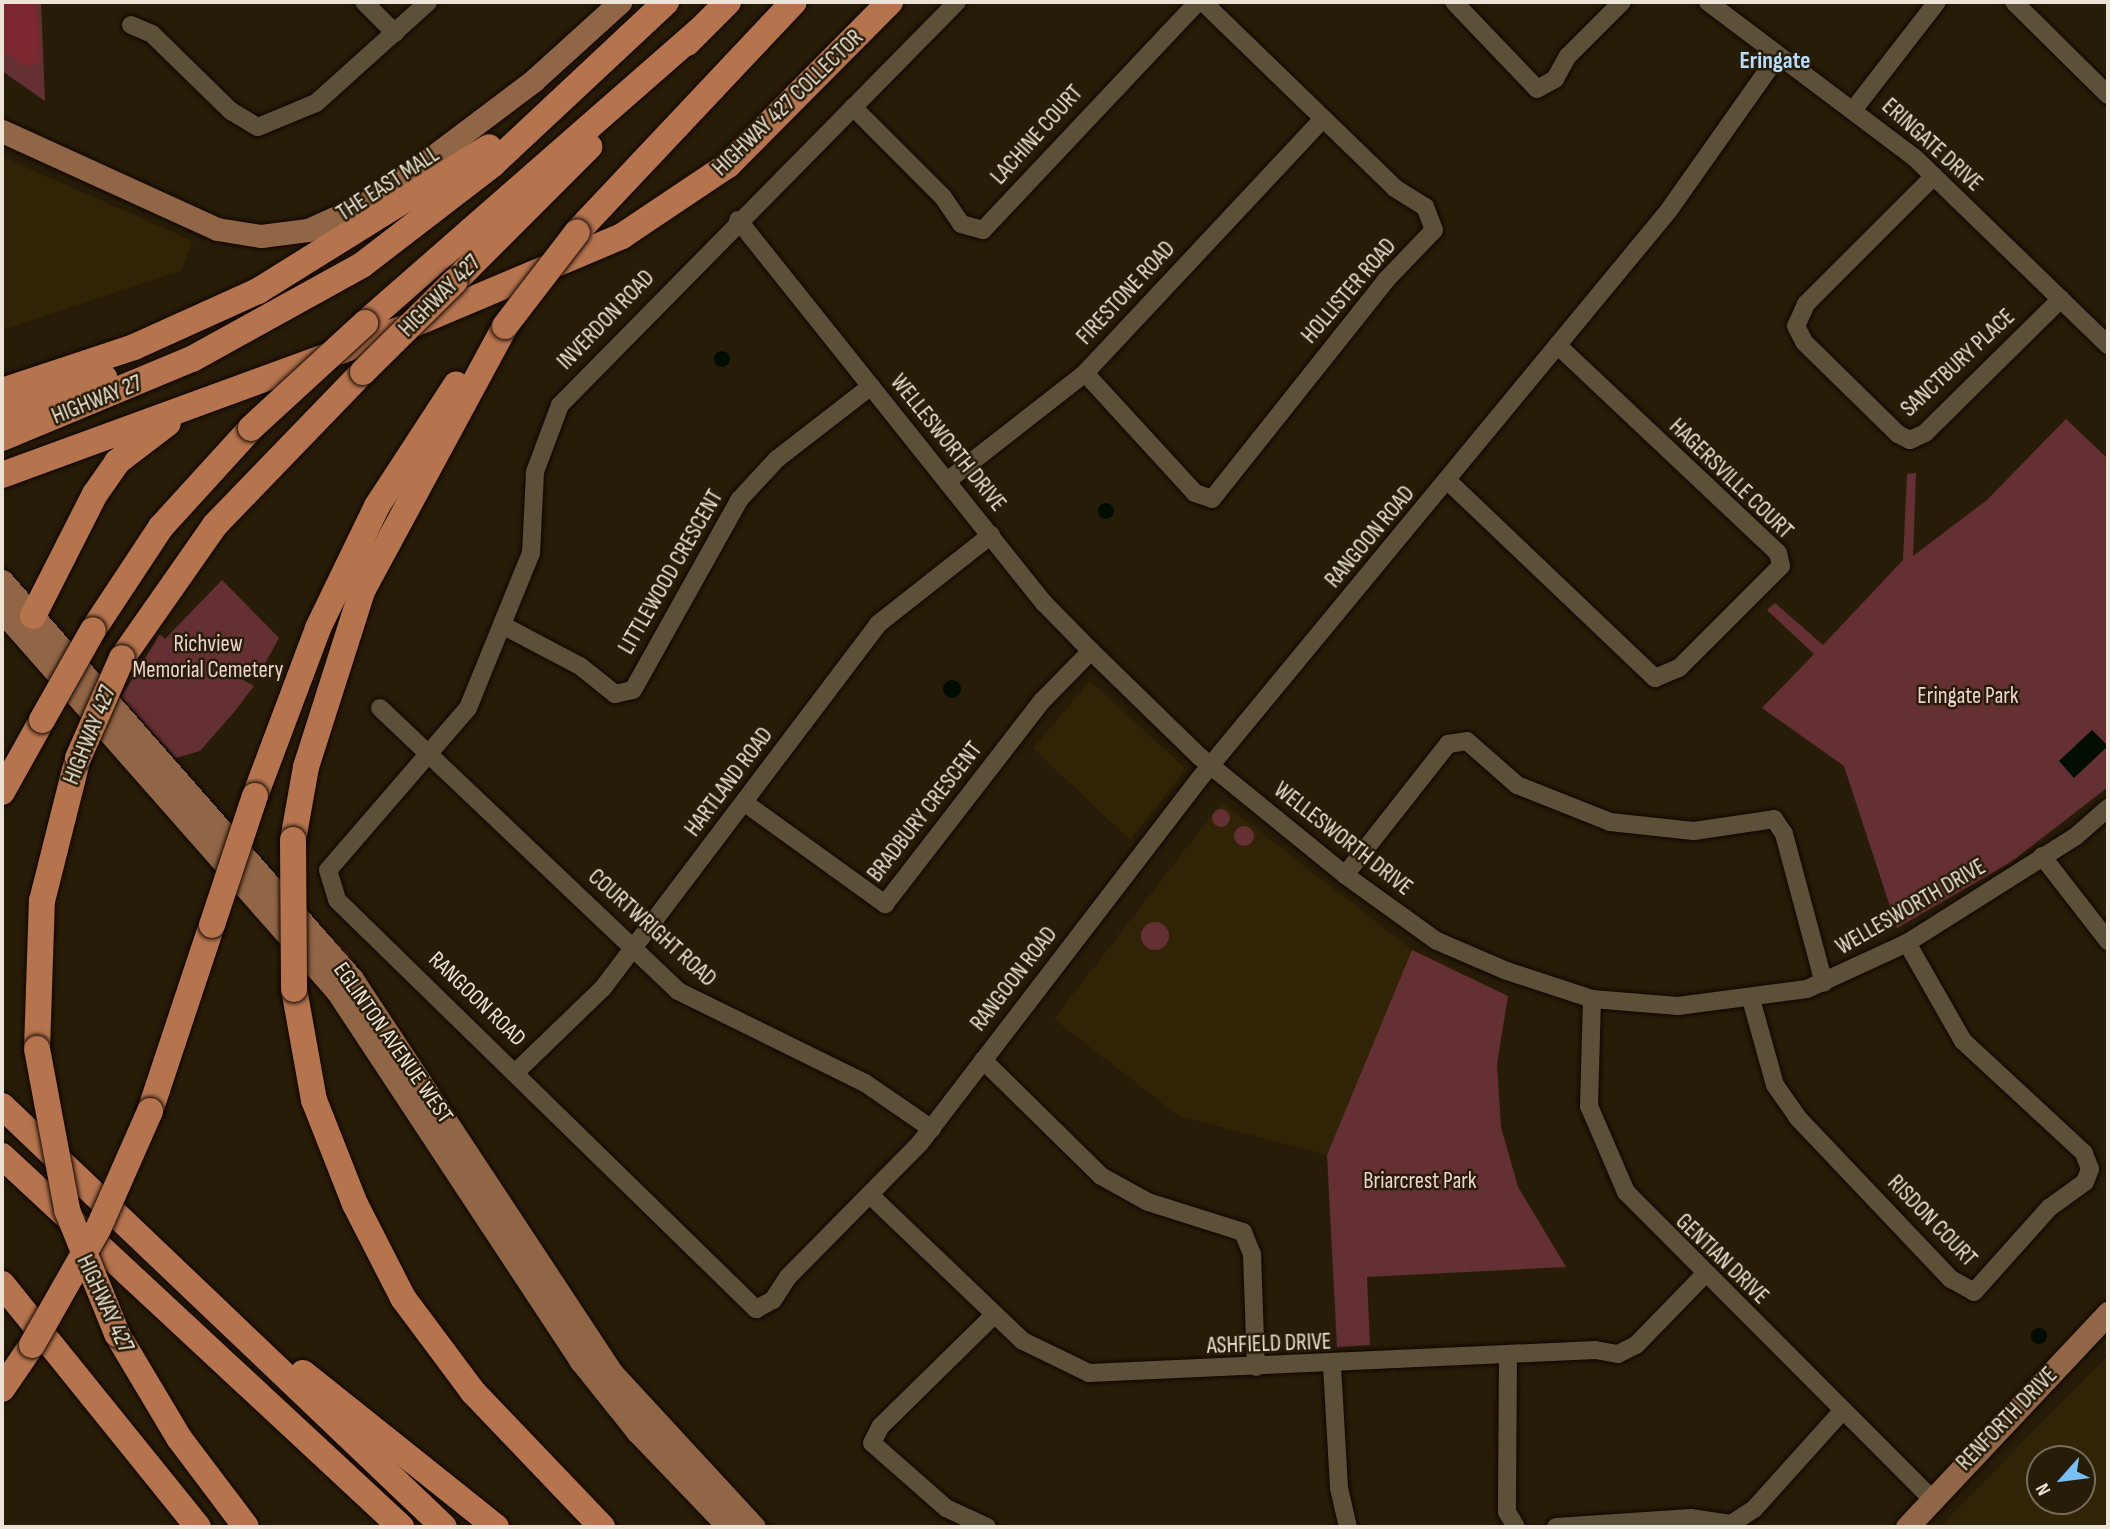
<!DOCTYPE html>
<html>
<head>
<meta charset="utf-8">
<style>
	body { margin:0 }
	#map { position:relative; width:2110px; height:1529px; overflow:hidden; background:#271c07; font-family:"Sofia Sans Condensed",sans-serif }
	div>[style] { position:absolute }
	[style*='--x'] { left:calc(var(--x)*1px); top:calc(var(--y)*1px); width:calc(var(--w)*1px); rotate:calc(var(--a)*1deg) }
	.built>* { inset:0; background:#312406 }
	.green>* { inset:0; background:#653033 }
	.round { border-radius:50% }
	.forest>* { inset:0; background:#7d2730 }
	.water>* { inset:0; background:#000d01 }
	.roads { filter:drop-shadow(0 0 2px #0f0600) drop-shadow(0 0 2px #0f0600) }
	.minor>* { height:18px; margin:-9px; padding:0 9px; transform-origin:9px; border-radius:9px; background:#5c5039 }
	.major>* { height:23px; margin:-11.5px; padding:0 11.5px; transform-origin:11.5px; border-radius:11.5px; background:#916646 }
	.highway>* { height:26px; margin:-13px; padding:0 13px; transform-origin:13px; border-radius:13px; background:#b5744e }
	.bridges { filter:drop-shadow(0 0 2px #0f0600) drop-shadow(0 0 2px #0f0600) }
	.highway-bridge>* { height:26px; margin:-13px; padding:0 13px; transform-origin:13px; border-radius:13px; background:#b5744e }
	span { translate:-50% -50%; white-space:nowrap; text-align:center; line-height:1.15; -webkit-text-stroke:5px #271c07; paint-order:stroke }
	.street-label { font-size:23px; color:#ebe4d7 }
	.park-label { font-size:23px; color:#eed3d3 }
	.neighbourhood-label { font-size:24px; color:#b7dcfd; font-weight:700 }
	.frame { position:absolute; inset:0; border:4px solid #ebe4d7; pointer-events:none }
	.north { position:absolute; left:2026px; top:1445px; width:70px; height:70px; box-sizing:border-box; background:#271c07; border:2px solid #756c5a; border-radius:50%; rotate:242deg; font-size:19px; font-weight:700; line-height:28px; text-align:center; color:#ebe4d7 }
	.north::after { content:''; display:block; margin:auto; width:24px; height:32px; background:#7abff8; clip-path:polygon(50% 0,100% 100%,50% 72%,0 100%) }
</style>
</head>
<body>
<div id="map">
	<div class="built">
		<i style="clip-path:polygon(2px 157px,193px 241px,181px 271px,2px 330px)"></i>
		<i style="clip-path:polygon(1090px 681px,1186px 769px,1130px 840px,1033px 748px)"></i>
		<i style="clip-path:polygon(1222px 802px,1412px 950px,1327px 1155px,1179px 1116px,1054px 1019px)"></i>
		<i style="clip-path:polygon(evenodd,2108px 1355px,2108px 1527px,1941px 1527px,1958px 1508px,2108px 1355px,2040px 1459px,2082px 1459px,2082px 1501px,2040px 1501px,2040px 1459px)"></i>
	</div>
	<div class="green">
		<i style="clip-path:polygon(2px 2px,41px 2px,45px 101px,2px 71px)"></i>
		<i style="clip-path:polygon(2066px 419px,2108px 459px,2108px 787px,2011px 862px,1897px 928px,1844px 766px,1762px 708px,1814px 654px,1767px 610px,1775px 603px,1823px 645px,1903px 560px,1907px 474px,1916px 473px,1913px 556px,1987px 500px)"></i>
		<i style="clip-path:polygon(222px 580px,279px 638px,263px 667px,254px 666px,241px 679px,254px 686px,235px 711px,200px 751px,176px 758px,121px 697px,160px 634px,165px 639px)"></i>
		<i class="round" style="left:1212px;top:809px;width:18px;height:18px"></i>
		<i class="round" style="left:1234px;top:826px;width:20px;height:20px"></i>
		<i style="clip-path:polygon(308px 914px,348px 953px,379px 1001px)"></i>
		<i class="round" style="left:1141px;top:922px;width:28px;height:28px"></i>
		<i style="clip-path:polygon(1412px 950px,1508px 996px,1497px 1064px,1501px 1127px,1518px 1187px,1566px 1267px,1367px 1277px,1370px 1345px,1337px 1347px,1327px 1155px)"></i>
	</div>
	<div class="forest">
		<i style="clip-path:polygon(2px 2px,36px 2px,39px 61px,29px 67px,2px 51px)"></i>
	</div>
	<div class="water">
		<i class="round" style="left:714px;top:351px;width:16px;height:16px"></i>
		<i class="round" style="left:1098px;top:503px;width:16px;height:16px"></i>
		<i class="round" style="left:943px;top:680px;width:18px;height:18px"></i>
		<i style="clip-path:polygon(2092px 730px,2108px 746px,2074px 778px,2059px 761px)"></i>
		<i class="round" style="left:2031px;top:1328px;width:16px;height:16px"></i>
	</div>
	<div class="roads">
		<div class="minor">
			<i style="--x:364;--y:2;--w:44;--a:45"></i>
			<i style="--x:957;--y:2;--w:566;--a:134.57"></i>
			<i style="--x:560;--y:405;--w:72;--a:110.5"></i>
			<i style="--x:535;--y:472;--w:81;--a:92.8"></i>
			<i style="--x:531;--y:553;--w:167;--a:112.1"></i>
			<i style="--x:468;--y:708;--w:214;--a:130.8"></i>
			<i style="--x:328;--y:870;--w:31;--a:73"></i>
			<i style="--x:337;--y:900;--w:586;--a:44.31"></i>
			<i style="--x:756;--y:1309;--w:19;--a:-28"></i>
			<i style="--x:773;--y:1300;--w:27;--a:-57"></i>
			<i style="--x:788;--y:1277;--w:188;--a:-45.4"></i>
			<i style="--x:920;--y:1143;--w:461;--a:-52.5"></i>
			<i style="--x:1201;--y:777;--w:735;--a:-50.46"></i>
			<i style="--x:1669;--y:210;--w:187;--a:-54.8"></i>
			<i style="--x:1454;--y:2;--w:120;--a:46.3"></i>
			<i style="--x:1537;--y:89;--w:21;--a:-29"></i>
			<i style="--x:1555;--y:79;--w:26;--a:-61"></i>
			<i style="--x:1568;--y:56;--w:76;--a:-45"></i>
			<i style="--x:1708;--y:2;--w:259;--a:37"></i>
			<i style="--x:1915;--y:158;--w:269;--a:44.1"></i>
			<i style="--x:2014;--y:2;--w:132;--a:44.7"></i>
			<i style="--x:131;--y:25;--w:23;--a:23"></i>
			<i style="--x:152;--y:34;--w:110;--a:44.3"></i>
			<i style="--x:231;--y:111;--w:31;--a:31"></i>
			<i style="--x:258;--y:127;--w:63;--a:-22.5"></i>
			<i style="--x:316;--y:103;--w:151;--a:-42"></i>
			<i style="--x:853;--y:107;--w:127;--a:45"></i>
			<i style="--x:943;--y:197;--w:32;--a:56"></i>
			<i style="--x:961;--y:224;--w:23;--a:15"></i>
			<i style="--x:983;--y:230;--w:313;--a:-46.7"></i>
			<i style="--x:1854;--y:109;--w:135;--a:-52.2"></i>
			<i style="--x:1934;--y:176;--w:181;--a:135"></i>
			<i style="--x:1806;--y:304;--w:24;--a:114"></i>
			<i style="--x:1796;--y:326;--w:18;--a:63"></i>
			<i style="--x:1804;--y:342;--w:132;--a:44.4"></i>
			<i style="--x:1898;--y:434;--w:13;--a:27"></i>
			<i style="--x:1910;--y:440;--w:17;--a:-25"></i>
			<i style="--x:1925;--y:433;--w:191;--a:-44.6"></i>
			<i style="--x:738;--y:220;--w:490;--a:51.4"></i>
			<i style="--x:1044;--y:603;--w:67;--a:45.6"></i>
			<i style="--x:1091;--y:651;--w:152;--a:44.2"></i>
			<i style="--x:1200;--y:757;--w:187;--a:39.1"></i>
			<i style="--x:1345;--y:875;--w:113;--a:35.7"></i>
			<i style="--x:1437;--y:941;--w:76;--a:23.2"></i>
			<i style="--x:1507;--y:971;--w:89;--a:18.2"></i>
			<i style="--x:1592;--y:999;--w:86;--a:4.7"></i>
			<i style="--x:1678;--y:1006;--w:130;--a:-7.5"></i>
			<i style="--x:1807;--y:989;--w:110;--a:-24.7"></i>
			<i style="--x:1907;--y:943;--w:200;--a:-32.3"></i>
			<i style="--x:2076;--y:836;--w:43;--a:-41.2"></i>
			<i style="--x:1085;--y:373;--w:163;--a:47.5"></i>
			<i style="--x:1195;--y:493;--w:18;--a:19"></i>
			<i style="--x:1212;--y:499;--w:280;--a:-51.5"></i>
			<i style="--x:1386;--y:280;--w:69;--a:-46.2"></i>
			<i style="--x:1434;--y:230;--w:25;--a:-111"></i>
			<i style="--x:1425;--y:207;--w:36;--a:-148"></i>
			<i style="--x:1395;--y:188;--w:267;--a:-135.9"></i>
			<i style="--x:947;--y:481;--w:175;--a:-38"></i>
			<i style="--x:1085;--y:373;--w:347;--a:-46.9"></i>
			<i style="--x:1448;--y:481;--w:286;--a:43.6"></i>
			<i style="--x:1655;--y:678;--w:26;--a:-23"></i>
			<i style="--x:1679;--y:668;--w:144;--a:-45"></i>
			<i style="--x:1781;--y:566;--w:13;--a:-103"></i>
			<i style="--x:1778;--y:553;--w:303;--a:-136.7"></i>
			<i style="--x:504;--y:626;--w:86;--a:27.8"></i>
			<i style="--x:580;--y:666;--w:45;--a:38.7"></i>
			<i style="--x:615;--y:694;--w:18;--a:-13"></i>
			<i style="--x:633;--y:690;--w:218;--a:-60.8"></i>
			<i style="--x:739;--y:500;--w:56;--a:-47.2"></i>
			<i style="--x:777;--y:459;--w:119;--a:-37.8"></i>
			<i style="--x:380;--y:708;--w:411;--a:43.5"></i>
			<i style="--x:678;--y:991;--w:208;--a:26.2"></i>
			<i style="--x:865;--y:1083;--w:81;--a:34.5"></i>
			<i style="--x:745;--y:803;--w:173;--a:35.8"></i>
			<i style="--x:885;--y:904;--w:257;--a:-52.3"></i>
			<i style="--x:1042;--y:701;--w:70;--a:-45.6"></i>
			<i style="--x:2042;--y:856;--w:108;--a:52.2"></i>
			<i style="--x:1345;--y:875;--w:167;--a:-51.8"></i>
			<i style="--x:1448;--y:744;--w:19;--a:-9"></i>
			<i style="--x:1467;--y:741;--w:67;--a:41.3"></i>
			<i style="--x:1517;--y:785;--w:100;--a:21.7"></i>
			<i style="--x:1610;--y:822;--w:84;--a:6.1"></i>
			<i style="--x:1694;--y:831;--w:81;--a:-8.5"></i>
			<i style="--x:1774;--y:819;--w:18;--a:56"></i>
			<i style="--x:1784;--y:834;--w:154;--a:75"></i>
			<i style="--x:1592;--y:999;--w:107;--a:91.6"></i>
			<i style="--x:1589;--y:1106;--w:94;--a:66.7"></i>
			<i style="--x:1626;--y:1192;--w:432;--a:45.1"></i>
			<i style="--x:1751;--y:999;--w:89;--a:74.4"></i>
			<i style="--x:1775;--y:1085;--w:39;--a:55"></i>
			<i style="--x:1797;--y:1117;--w:224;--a:46.5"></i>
			<i style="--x:1951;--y:1279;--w:26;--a:29"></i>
			<i style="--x:1974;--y:1292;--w:113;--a:-48.2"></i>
			<i style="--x:2049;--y:1208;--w:44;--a:-35.8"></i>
			<i style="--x:2085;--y:1182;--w:14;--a:-69"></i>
			<i style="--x:2090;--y:1169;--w:17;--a:-111"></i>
			<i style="--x:2084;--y:1153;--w:165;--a:-137.2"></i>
			<i style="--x:1963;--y:1041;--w:113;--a:-119.7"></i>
			<i style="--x:983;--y:1060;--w:165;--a:44.5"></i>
			<i style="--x:1101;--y:1176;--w:54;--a:29"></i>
			<i style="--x:1148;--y:1202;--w:100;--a:17.5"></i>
			<i style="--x:1243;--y:1232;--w:24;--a:68"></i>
			<i style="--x:1252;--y:1254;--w:113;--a:88"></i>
			<i style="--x:517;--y:1071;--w:120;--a:-44"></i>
			<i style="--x:603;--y:988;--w:456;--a:-52.9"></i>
			<i style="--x:878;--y:624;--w:144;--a:-38.2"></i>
			<i style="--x:870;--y:1195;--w:211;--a:43.7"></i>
			<i style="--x:1023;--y:1341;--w:73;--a:25.9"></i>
			<i style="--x:1089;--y:1373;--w:507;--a:-2.6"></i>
			<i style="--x:1595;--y:1350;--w:23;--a:10"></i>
			<i style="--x:1618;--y:1354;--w:20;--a:-27"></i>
			<i style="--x:1636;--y:1345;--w:96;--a:-45.8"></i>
			<i style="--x:1508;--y:1357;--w:155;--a:90.4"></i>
			<i style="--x:1507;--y:1512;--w:17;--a:59"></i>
			<i style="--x:1332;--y:1366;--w:122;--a:86.7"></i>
			<i style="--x:1339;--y:1488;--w:40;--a:77"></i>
			<i style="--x:987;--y:1527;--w:45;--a:-155.1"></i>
			<i style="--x:946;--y:1508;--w:98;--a:-138.7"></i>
			<i style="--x:872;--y:1443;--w:18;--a:-63"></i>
			<i style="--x:880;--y:1427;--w:160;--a:-44.5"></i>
			<i style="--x:1556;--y:1527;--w:135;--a:-3.8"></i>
			<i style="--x:1691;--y:1518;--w:40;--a:8.5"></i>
			<i style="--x:1731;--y:1524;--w:27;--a:-33"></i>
			<i style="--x:1754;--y:1509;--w:133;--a:-48"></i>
		</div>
		<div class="major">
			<i style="--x:2;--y:131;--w:236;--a:24.5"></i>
			<i style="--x:217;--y:229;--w:45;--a:9"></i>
			<i style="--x:261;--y:236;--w:47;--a:-7.3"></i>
			<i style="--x:308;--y:230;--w:60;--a:-24.4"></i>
			<i style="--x:363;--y:205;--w:78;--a:-34.5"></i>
			<i style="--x:427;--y:161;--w:133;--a:-37"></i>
			<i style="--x:533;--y:81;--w:118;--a:-42.2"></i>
			<i style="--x:2;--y:581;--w:530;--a:48.67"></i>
			<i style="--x:352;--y:979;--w:469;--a:56.6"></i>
			<i style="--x:610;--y:1371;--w:212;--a:47.3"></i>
			<i style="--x:2;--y:611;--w:507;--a:48.6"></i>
			<i style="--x:337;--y:991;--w:443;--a:56.6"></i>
			<i style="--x:581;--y:1361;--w:90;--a:51.3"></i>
			<i style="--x:637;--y:1431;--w:133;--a:46.2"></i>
			<i style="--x:1907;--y:1527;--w:294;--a:-46.8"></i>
		</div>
		<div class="highway">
			<i style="--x:687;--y:43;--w:58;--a:-45"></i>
			<i style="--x:577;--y:232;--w:316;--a:-46.7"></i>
			<i style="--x:455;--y:281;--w:190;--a:-45"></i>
			<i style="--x:365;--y:323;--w:444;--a:-41.2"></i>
			<i style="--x:2;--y:391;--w:139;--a:-18.4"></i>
			<i style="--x:134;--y:347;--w:136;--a:-24.3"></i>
			<i style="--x:258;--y:291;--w:272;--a:-31.9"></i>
			<i style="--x:2;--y:415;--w:109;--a:-19.8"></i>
			<i style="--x:2;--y:438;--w:206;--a:-22.6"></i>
			<i style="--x:192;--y:359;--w:194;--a:-28.9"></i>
			<i style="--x:362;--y:265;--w:165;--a:-37.6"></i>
			<i style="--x:493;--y:164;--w:237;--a:-43.1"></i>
			<i style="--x:2;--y:475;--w:431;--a:-20.1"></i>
			<i style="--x:407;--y:327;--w:233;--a:-22.9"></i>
			<i style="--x:622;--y:236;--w:128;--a:-33.8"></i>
			<i style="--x:728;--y:165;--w:230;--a:-45.2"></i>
			<i style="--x:33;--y:616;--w:137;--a:-63.1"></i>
			<i style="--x:95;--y:494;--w:39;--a:-55"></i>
			<i style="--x:117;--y:462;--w:64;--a:-37.4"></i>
			<i style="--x:93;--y:630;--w:123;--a:-56.6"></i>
			<i style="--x:161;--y:527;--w:134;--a:-47.7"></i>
			<i style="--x:122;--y:658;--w:162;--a:-55"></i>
			<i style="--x:215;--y:525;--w:213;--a:-46"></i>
			<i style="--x:2;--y:792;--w:82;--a:-60.9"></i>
			<i style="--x:255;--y:796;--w:179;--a:-69.4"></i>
			<i style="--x:318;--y:628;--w:136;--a:-64.2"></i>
			<i style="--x:377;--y:506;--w:145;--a:-56.9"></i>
			<i style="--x:293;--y:840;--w:74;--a:-79.9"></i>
			<i style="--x:306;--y:767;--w:185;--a:-72.3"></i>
			<i style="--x:362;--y:591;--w:301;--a:-61.6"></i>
			<i style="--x:294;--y:989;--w:113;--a:79.8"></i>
			<i style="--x:314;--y:1100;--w:112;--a:68.5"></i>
			<i style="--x:355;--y:1204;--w:106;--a:62.9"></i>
			<i style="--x:403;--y:1298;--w:117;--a:53.3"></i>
			<i style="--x:473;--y:1392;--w:187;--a:46.3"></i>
			<i style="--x:37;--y:1049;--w:148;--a:-88.1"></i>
			<i style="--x:42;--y:901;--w:147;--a:-75.9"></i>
			<i style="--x:2;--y:1106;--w:610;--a:43.61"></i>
			<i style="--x:150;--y:1111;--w:196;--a:-71.6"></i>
			<i style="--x:2;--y:1156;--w:545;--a:42.92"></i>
			<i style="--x:2;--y:1284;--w:312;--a:51.1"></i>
			<i style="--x:117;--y:1334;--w:121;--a:59.2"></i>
			<i style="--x:179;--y:1438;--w:111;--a:53"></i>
			<i style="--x:303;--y:1373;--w:247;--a:38.6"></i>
			<i style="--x:2;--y:1389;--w:53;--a:-55.7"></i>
		</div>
	</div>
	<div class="bridges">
		<div class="highway-bridge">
			<i style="--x:505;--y:326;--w:118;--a:-52.5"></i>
			<i style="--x:363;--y:372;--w:129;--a:-44.7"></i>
			<i style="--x:251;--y:428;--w:155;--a:-42.6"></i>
			<i style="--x:42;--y:720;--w:103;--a:-60.5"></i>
			<i style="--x:78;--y:758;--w:109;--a:-66.3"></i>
			<i style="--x:293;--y:840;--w:149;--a:89.6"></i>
			<i style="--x:212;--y:925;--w:136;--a:-71.6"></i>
			<i style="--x:37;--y:1049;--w:164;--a:79.4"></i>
			<i style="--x:67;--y:1210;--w:134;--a:68"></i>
			<i style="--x:32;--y:1345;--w:133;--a:-60.4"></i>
			<i style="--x:98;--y:1229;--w:129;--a:-66.2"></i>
		</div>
	</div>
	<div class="street-label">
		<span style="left:788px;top:103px;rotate:-44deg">HIGHWAY 427 COLLECTOR</span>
		<span style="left:1037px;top:135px;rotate:-48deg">LACHINE COURT</span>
		<span style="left:1932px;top:145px;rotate:42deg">ERINGATE DRIVE</span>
		<span style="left:388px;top:184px;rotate:-33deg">THE EAST MALL</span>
		<span style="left:1349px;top:291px;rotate:-49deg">HOLLISTER ROAD</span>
		<span style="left:1126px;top:293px;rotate:-47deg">FIRESTONE ROAD</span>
		<span style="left:440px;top:296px;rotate:-45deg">HIGHWAY 427</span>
		<span style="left:606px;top:320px;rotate:-46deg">INVERDON ROAD</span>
		<span style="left:1958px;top:363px;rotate:-43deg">SANCTBURY PLACE</span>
		<span style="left:97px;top:400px;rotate:-22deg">HIGHWAY 27</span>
		<span style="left:948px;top:443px;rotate:51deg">WELLESWORTH DRIVE</span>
		<span style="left:1731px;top:479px;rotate:44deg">HAGERSVILLE COURT</span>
		<span style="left:1370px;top:537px;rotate:-50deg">RANGOON ROAD</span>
		<span style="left:671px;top:572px;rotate:-60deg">LITTLEWOOD CRESCENT</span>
		<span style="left:90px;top:735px;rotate:-68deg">HIGHWAY 427</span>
		<span style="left:729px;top:782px;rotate:-53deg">HARTLAND ROAD</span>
		<span style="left:925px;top:812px;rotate:-52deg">BRADBURY CRESCENT</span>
		<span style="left:1343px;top:839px;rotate:38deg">WELLESWORTH DRIVE</span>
		<span style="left:1911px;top:907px;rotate:-30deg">WELLESWORTH DRIVE</span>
		<span style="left:652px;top:928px;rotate:42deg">COURTWRIGHT ROAD</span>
		<span style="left:1014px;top:979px;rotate:-52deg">RANGOON ROAD</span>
		<span style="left:477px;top:999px;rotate:44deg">RANGOON ROAD</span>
		<span style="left:393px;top:1043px;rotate:55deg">EGLINTON AVENUE WEST</span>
		<span style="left:1932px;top:1221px;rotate:46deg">RISDON COURT</span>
		<span style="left:1722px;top:1259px;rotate:44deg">GENTIAN DRIVE</span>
		<span style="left:105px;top:1304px;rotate:65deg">HIGHWAY 427</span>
		<span style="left:1269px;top:1344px;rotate:-2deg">ASHFIELD DRIVE</span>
		<span style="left:2007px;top:1419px;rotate:-46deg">RENFORTH DRIVE</span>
	</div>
	<div class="park-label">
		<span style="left:208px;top:657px">Richview<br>Memorial Cemetery</span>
		<span style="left:1968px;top:696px">Eringate Park</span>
		<span style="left:1420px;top:1181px">Briarcrest Park</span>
	</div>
	<div class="neighbourhood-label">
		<span style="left:1775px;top:61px">Eringate</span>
	</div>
	<div class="frame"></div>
	<div class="north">N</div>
</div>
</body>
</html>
